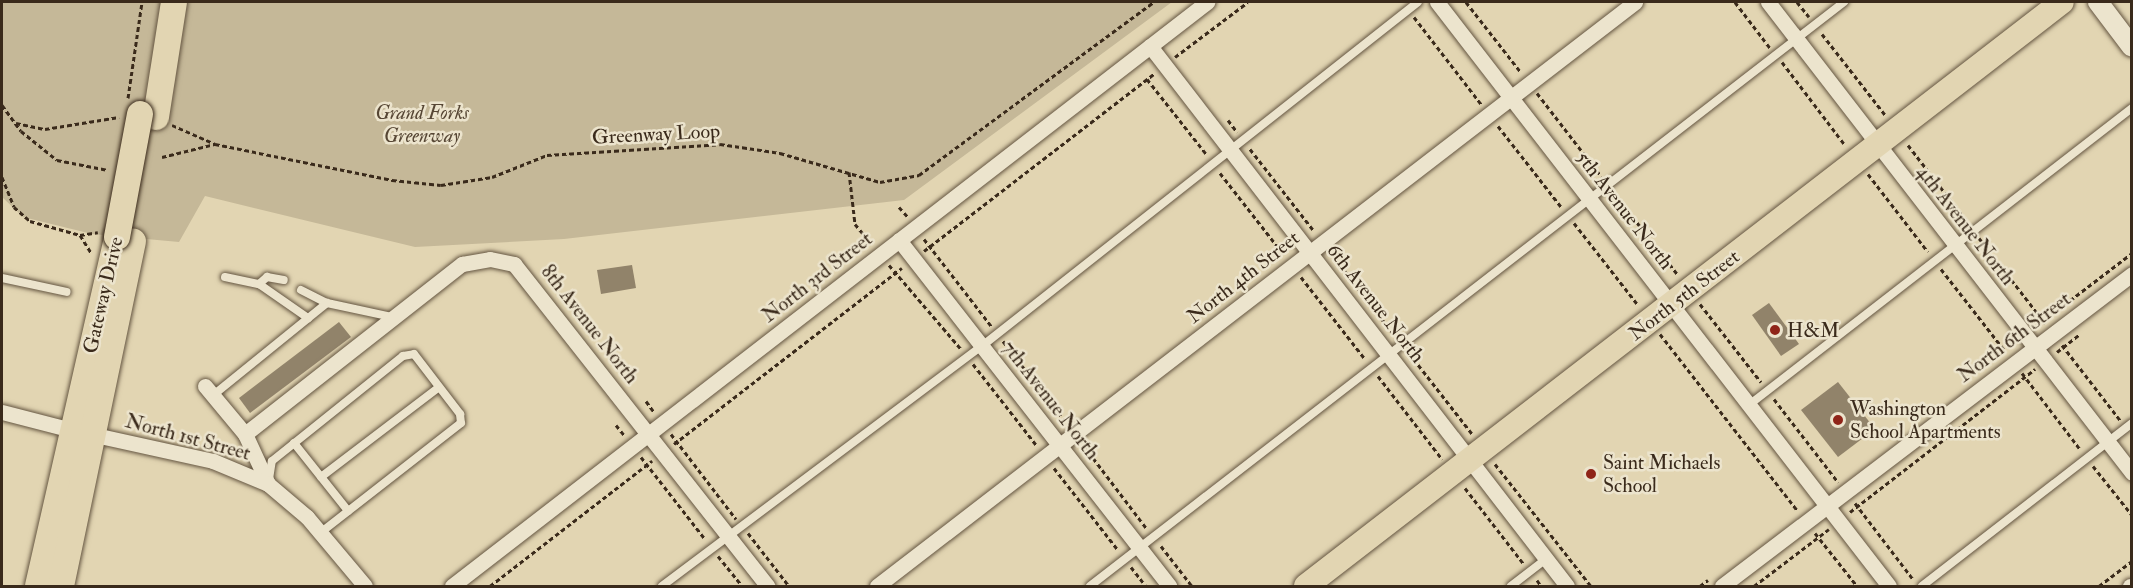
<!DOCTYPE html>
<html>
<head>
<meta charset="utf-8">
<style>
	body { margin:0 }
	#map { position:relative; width:2133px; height:588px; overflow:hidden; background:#e2d5b2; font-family:"IM FELL Double Pica",serif }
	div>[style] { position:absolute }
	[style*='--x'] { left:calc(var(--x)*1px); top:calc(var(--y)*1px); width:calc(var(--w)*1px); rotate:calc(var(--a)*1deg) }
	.green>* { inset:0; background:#c5b898 }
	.building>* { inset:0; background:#91836a }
	.path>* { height:3px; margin-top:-1.5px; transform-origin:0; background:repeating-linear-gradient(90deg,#3a2a1b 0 4.5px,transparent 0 7.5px) }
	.roads { filter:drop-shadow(0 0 2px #645541) drop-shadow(0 0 2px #645541) }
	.service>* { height:8px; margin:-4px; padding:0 4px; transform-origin:4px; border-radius:4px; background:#ece4cd }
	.minor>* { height:15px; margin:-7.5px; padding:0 7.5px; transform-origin:7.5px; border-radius:7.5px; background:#ece4cd }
	.tertiary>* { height:20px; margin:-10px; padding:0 10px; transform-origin:10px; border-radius:10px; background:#ece4cd }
	.primary>* { height:24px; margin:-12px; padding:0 12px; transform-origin:12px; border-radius:12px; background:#e2d5b2 }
	.trunk>* { height:26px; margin:-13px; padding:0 13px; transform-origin:13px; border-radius:13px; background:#e2d5b2 }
	.path-bridge>* { height:3px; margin-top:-1.5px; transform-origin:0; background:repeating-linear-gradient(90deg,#3a2a1b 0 4.5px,transparent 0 7.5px) }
	.bridges { filter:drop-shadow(0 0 2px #3a2a1b) drop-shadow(0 0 2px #3a2a1b) }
	.trunk-bridge>* { height:26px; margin:-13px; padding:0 13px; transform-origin:13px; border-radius:13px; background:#e2d5b2 }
	.dots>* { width:16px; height:16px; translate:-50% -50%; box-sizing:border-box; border:3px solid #ece4cd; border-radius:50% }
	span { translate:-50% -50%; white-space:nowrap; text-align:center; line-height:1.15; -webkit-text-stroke:5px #ece4cd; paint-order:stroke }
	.park-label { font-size:20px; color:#564634; font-style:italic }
	.street-label { font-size:20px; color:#3a2a1b }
	.poi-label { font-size:20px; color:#3a2a1b }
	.left { translate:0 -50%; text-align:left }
	.frame { position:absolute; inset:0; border:3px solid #3a2a1b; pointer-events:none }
</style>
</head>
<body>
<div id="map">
	<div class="green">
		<i style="clip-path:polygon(2px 2px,1172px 2px,904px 200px,564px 239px,415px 247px,205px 196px,179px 242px,92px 234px,23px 217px,2px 197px)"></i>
	</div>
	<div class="building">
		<i style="clip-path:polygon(632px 265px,636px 288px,601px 294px,597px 270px)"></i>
		<i style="clip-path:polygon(1769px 303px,1799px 344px,1781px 356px,1752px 315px)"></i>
		<i style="clip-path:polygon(339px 322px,351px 337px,250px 413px,239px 398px)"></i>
		<i style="clip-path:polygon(1838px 382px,1875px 429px,1838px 457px,1801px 410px)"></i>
	</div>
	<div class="path">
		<i style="--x:1466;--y:2;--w:88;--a:52"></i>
		<i style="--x:1735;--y:2;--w:58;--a:52.7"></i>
		<i style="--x:1797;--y:2;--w:19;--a:51"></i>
		<i style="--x:1414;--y:17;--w:110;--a:52.4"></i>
		<i style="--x:1822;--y:34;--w:104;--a:52"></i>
		<i style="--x:1175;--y:57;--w:91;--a:-37"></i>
		<i style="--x:1782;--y:62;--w:104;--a:52.8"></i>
		<i style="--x:1147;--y:79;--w:97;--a:51.7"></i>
		<i style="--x:1537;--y:93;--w:105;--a:52.4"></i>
		<i style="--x:2;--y:105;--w:32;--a:54"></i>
		<i style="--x:21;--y:131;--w:46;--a:38.9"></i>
		<i style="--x:57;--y:160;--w:52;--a:11.1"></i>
		<i style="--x:1228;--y:120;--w:15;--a:53"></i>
		<i style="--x:16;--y:123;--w:30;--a:12"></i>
		<i style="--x:45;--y:129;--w:75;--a:-9.2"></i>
		<i style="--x:172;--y:125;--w:47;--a:23.8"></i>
		<i style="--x:1498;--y:126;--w:104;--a:52"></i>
		<i style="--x:1908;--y:145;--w:98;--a:52.4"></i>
		<i style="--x:1250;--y:149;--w:104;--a:52"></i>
		<i style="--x:162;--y:157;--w:55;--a:-13.8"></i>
		<i style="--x:215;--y:144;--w:181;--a:11.5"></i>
		<i style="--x:392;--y:180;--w:49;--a:5.8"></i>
		<i style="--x:441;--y:185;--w:52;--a:-8.9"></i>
		<i style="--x:492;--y:177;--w:59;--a:-21.8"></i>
		<i style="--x:547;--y:155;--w:173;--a:-3.6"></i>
		<i style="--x:720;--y:144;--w:61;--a:8.5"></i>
		<i style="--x:780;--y:153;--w:104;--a:16.2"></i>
		<i style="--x:880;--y:182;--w:40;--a:-10"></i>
		<i style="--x:919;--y:175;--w:292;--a:-36.4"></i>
		<i style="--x:849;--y:172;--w:52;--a:83.4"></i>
		<i style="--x:855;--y:224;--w:26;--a:50"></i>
		<i style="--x:1220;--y:173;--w:104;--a:52"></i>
		<i style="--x:1868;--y:174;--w:98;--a:52.4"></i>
		<i style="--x:2;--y:177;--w:32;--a:68"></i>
		<i style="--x:14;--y:207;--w:21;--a:41"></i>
		<i style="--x:30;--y:221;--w:52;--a:15.6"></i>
		<i style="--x:80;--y:235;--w:18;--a:-9"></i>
		<i style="--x:1614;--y:193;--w:104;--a:52"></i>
		<i style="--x:899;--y:207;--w:13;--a:48"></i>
		<i style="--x:1574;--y:223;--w:104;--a:52"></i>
		<i style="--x:80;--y:235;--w:22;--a:58"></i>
		<i style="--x:1979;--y:238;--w:108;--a:52.2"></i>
		<i style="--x:924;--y:239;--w:111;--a:52.3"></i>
		<i style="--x:924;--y:251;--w:290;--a:-37.6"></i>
		<i style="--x:1331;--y:253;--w:105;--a:52.4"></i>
		<i style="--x:889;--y:265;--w:111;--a:49.4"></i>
		<i style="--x:1941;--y:269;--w:104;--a:52"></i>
		<i style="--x:1301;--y:277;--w:104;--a:52"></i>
		<i style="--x:1700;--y:304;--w:99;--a:52"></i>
		<i style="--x:2064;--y:305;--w:86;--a:-37.4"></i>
		<i style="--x:1660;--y:334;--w:224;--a:52.1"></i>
		<i style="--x:1003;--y:341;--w:105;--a:52.4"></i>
		<i style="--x:2062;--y:345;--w:95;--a:52.3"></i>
		<i style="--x:2057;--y:352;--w:29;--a:-38"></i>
		<i style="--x:1409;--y:353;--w:104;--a:52"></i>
		<i style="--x:973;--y:364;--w:104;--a:52"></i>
		<i style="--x:2022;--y:373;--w:96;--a:52.7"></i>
		<i style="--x:1378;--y:376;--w:105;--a:52.4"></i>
		<i style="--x:1774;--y:399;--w:105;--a:52.4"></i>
		<i style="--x:646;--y:401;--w:14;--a:54"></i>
		<i style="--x:616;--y:425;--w:13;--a:51"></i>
		<i style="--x:671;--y:434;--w:107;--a:52.6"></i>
		<i style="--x:674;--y:444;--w:288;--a:-37.7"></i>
		<i style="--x:1084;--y:446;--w:104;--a:52.8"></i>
		<i style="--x:641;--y:457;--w:104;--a:52"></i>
		<i style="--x:1495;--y:464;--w:155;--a:51.8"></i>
		<i style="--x:2093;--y:466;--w:63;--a:51.5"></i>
		<i style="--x:1054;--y:468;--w:104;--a:52"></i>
		<i style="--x:1465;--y:488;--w:95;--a:52.3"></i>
		<i style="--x:1855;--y:503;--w:96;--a:52.7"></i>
		<i style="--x:1850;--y:512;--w:234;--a:-37.7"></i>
		<i style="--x:748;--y:533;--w:67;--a:52.3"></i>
		<i style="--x:1815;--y:533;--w:68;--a:51.6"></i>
		<i style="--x:1161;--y:546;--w:51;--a:52.2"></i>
		<i style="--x:718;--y:556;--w:38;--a:51"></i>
		<i style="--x:1131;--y:567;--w:24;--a:52"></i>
		<i style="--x:1537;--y:580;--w:7;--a:56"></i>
		<i style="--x:490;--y:586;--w:205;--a:-37.7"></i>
		<i style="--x:1700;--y:586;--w:10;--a:-37"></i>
		<i style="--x:1754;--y:586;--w:94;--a:-37.2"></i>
		<i style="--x:2099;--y:586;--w:41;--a:-37.1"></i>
	</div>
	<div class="roads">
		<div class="service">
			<i style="--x:225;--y:277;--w:35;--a:12"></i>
			<i style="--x:259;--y:284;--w:60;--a:34.8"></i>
			<i style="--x:2;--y:278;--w:66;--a:12.2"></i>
			<i style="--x:259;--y:284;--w:11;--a:-41"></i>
			<i style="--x:267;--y:277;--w:17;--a:10"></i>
			<i style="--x:301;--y:290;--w:29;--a:27"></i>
			<i style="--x:327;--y:303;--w:66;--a:12.2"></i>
			<i style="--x:212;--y:396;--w:148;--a:-39"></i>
			<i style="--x:1749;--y:405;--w:485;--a:-37.8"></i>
			<i style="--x:294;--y:443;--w:87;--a:51.5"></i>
			<i style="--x:321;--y:477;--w:148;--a:-37.3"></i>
			<i style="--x:269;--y:479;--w:18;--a:-81"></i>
			<i style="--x:272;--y:461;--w:168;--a:-38.7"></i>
			<i style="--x:403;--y:356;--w:11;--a:-10"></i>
			<i style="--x:414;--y:354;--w:76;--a:52.5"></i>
			<i style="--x:460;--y:414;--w:9;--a:84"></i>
			<i style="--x:461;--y:423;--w:179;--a:142"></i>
			<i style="--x:662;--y:586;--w:400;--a:-36.9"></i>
			<i style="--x:982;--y:346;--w:555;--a:-38.27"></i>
			<i style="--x:1090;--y:586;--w:954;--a:-37.76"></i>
			<i style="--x:1511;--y:586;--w:44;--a:-37.6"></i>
			<i style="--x:1922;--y:586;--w:266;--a:-37.8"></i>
		</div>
		<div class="minor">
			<i style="--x:1437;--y:2;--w:738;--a:52.26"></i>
			<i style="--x:1768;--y:2;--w:595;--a:52.3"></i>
			<i style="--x:1150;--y:46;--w:682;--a:52.32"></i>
			<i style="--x:899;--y:240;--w:439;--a:52"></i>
			<i style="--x:205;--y:386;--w:62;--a:50.2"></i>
			<i style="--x:245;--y:434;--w:55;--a:65.3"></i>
			<i style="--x:268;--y:484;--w:51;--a:40.2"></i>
			<i style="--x:307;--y:517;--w:90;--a:50"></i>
			<i style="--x:2;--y:412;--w:72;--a:14.4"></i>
			<i style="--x:245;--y:434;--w:276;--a:-38.1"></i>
			<i style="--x:462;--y:264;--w:28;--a:-10"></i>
			<i style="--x:490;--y:259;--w:25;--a:12"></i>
			<i style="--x:514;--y:264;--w:410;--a:51.8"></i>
			<i style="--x:95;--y:435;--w:121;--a:12.4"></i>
			<i style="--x:213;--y:461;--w:60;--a:22.7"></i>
			<i style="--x:452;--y:586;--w:955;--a:-37.72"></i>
			<i style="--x:877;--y:586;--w:957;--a:-37.61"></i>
			<i style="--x:1722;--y:586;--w:515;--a:-37.27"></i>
			<i style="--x:2130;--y:586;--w:2;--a:0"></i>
		</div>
		<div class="tertiary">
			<i style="--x:2098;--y:2;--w:56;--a:52.9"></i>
		</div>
		<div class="primary">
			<i style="--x:1306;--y:586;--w:955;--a:-37.69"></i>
		</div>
		<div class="trunk">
			<i style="--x:156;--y:117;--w:116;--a:-81.1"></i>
			<i style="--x:38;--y:586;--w:358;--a:-77.2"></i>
			<i style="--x:61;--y:586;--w:352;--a:-78.2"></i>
		</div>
	</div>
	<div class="path-bridge">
		<i style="--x:128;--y:98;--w:97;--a:-81.7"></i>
	</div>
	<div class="bridges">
		<div class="trunk-bridge">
			<i style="--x:117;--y:237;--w:125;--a:-79.4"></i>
		</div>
	</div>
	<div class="dots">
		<i style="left:1775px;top:330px;background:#8f2418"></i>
		<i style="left:1838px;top:420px;background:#8f2418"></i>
		<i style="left:1591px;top:474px;background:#8f2418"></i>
	</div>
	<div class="park-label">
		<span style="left:422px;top:124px">Grand Forks<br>Greenway</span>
	</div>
	<div class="street-label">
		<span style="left:656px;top:134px;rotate:-3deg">Greenway Loop</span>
		<span style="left:1625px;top:210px;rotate:52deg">5th Avenue North</span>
		<span style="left:1966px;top:225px;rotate:52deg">4th Avenue North</span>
		<span style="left:817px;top:277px;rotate:-38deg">North 3rd Street</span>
		<span style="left:1243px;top:277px;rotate:-38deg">North 4th Street</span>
		<span style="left:103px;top:295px;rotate:-77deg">Gateway Drive</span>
		<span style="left:1684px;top:295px;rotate:-38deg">North 5th Street</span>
		<span style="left:1376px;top:303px;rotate:52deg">6th Avenue North</span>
		<span style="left:590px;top:324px;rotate:52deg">8th Avenue North</span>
		<span style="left:2014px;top:337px;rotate:-37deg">North 6th Street</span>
		<span style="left:1051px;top:400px;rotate:52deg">7th Avenue North</span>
		<span style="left:188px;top:437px;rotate:15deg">North 1st Street</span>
	</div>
	<div class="poi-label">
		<span class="left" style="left:1787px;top:330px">H&amp;M</span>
		<span class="left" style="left:1850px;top:420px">Washington<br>School Apartments</span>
		<span class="left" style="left:1603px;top:474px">Saint Michaels<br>School</span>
	</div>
	<div class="frame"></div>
</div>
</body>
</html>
